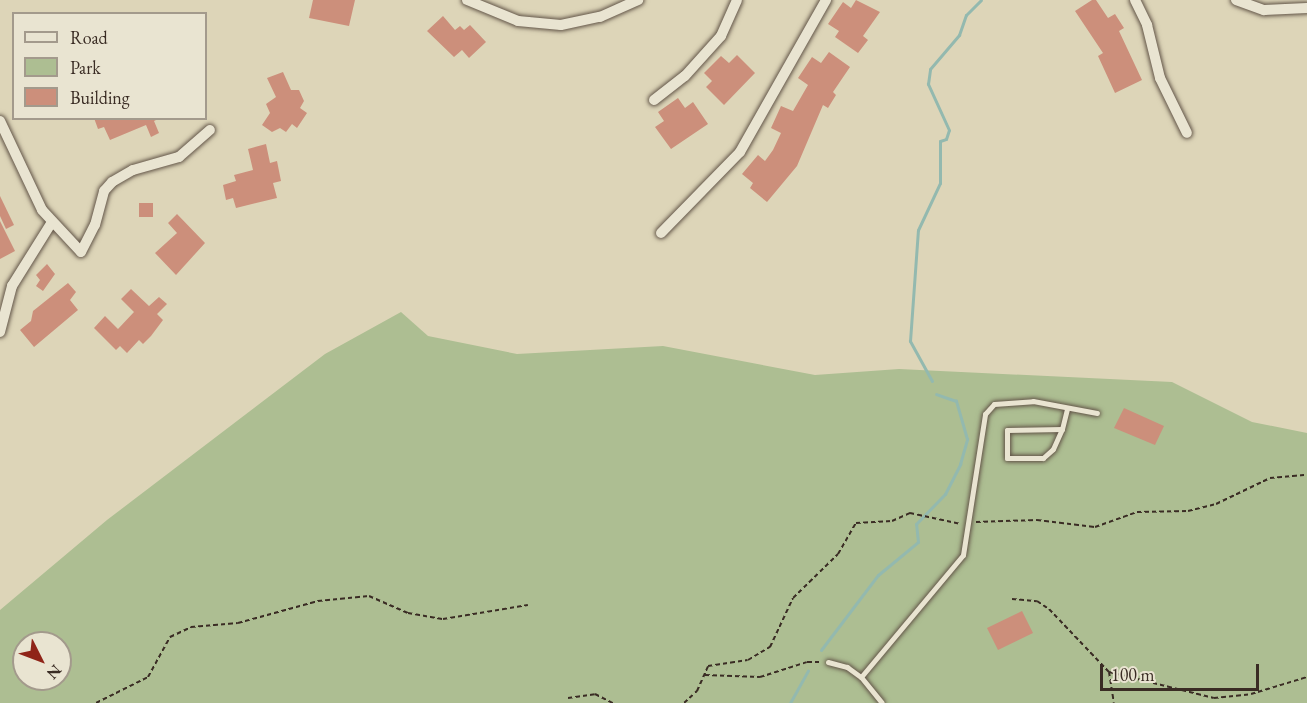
<!DOCTYPE html>
<html>
<head>
<meta charset="utf-8">
<style>
	body { margin:0 }
	#map { position:relative; width:1307px; height:703px; overflow:hidden; background:#ddd5b8; font-family:"EB Garamond",serif }
	div>[style] { position:absolute }
	[style*='--x'] { left:calc(var(--x)*1px); top:calc(var(--y)*1px); width:calc(var(--w)*1px); rotate:calc(var(--a)*1deg) }
	.green>* { inset:0; background:#adbe92 }
	.stream>* { height:3px; margin:-1.5px; padding:0 1.5px; transform-origin:1.5px; border-radius:1.5px; background:#93b9af }
	.building>* { inset:0; background:#cc8f7b }
	.path>* { height:2px; margin-top:-1px; transform-origin:0; background:repeating-linear-gradient(90deg,#3a2c24 0 4.5px,transparent 0 7.5px) }
	.roads { filter:drop-shadow(0 0 2px #635649) drop-shadow(0 0 2px #635649) }
	.lane>* { height:5px; margin:-2.5px; padding:0 2.5px; transform-origin:2.5px; border-radius:2.5px; background:#e9e4d1 }
	.street>* { height:10px; margin:-5px; padding:0 5px; transform-origin:5px; border-radius:5px; background:#e9e4d1 }
	span { translate:-50% -50%; white-space:nowrap; text-align:center; line-height:1.15; -webkit-text-stroke:6px #e9e4d1; paint-order:stroke }
	.legend { position:absolute; left:12px; top:12px; width:195px; height:108px; box-sizing:border-box; background:#e9e4d1; border:2px solid #a39a8c; margin:0; padding:8px 10px; list-style:none; font-size:18px; color:#3a2c24 }
	.legend li { display:flex; align-items:center; gap:12px; height:30px }
	.legend b { width:30px; border:2px solid #a39a8c }
	.north { position:absolute; left:12px; top:631px; width:60px; height:60px; box-sizing:border-box; background:#e9e4d1; border:2px solid #a39a8c; border-radius:50%; rotate:132deg; font-size:16px; font-weight:700; line-height:24px; text-align:center; color:#3a2c24 }
	.north::after { content:''; display:block; margin:auto; width:21px; height:27px; background:#8f2418; clip-path:polygon(50% 0,100% 100%,50% 72%,0 100%) }
	.scale { position:absolute; left:1100px; top:664px; width:159px; height:27px; box-sizing:border-box; border:3px solid #3a2c24; border-top:0; padding-left:8px; font-size:18px; line-height:21px; white-space:nowrap; color:#3a2c24; -webkit-text-stroke:4px #e9e4d1; paint-order:stroke }
</style>
</head>
<body>
<div id="map">
	<div class="green">
		<i style="clip-path:polygon(evenodd,401px 312px,428px 336px,517px 354px,663px 346px,815px 375px,899px 369px,1172px 382px,1252px 422px,1307px 433px,1307px 703px,0 703px,0 610px,107px 520px,325px 354px,401px 312px,24px 643px,60px 643px,60px 679px,24px 679px,24px 643px)"></i>
	</div>
	<div class="stream">
		<i style="--x:932;--y:381;--w:46;--a:-118.8"></i>
		<i style="--x:910;--y:341;--w:111;--a:-85.9"></i>
		<i style="--x:918;--y:230;--w:52;--a:-64.9"></i>
		<i style="--x:940;--y:183;--w:42;--a:-90"></i>
		<i style="--x:940;--y:141;--w:6;--a:-18"></i>
		<i style="--x:946;--y:139;--w:9;--a:-72"></i>
		<i style="--x:949;--y:130;--w:51;--a:-114.5"></i>
		<i style="--x:928;--y:84;--w:15;--a:-82"></i>
		<i style="--x:930;--y:69;--w:45;--a:-49.5"></i>
		<i style="--x:959;--y:35;--w:21;--a:-71"></i>
		<i style="--x:966;--y:15;--w:21;--a:-45"></i>
		<i style="--x:821;--y:650;--w:94;--a:-52.8"></i>
		<i style="--x:878;--y:575;--w:52;--a:-39.5"></i>
		<i style="--x:918;--y:542;--w:18;--a:-96"></i>
		<i style="--x:916;--y:524;--w:42;--a:-46"></i>
		<i style="--x:945;--y:494;--w:34;--a:-63"></i>
		<i style="--x:960;--y:464;--w:26;--a:-74"></i>
		<i style="--x:967;--y:439;--w:40;--a:-106"></i>
		<i style="--x:956;--y:401;--w:21;--a:-161"></i>
		<i style="--x:790;--y:703;--w:37;--a:-61"></i>
	</div>
	<div class="building">
		<i style="clip-path:polygon(313px 0,355px 0,349px 26px,309px 18px)"></i>
		<i style="clip-path:polygon(856px 0,880px 12px,863px 36px,868px 40px,858px 53px,835px 37px,839px 31px,828px 24px,843px 2px,851px 8px)"></i>
		<i style="clip-path:polygon(1092px 0,1096px 0,1108px 18px,1115px 14px,1124px 28px,1119px 31px,1142px 80px,1115px 93px,1098px 56px,1103px 53px,1075px 11px)"></i>
		<i style="clip-path:polygon(443px 16px,455px 30px,460px 26px,464px 30px,470px 25px,486px 42px,469px 58px,462px 50px,454px 57px,427px 31px)"></i>
		<i style="clip-path:polygon(829px 52px,850px 67px,833px 92px,836px 95px,828px 108px,823px 105px,797px 166px,767px 202px,750px 188px,753px 183px,742px 174px,758px 155px,765px 161px,773px 150px,781px 133px,771px 128px,781px 106px,793px 111px,808px 85px,798px 78px,812px 57px,821px 63px)"></i>
		<i style="clip-path:polygon(737px 55px,755px 73px,724px 105px,706px 87px,712px 81px,704px 73px,721px 56px,729px 63px)"></i>
		<i style="clip-path:polygon(283px 72px,291px 90px,299px 90px,304px 101px,300px 108px,307px 113px,297px 128px,292px 124px,286px 132px,280px 128px,272px 132px,262px 125px,270px 113px,266px 104px,276px 97px,267px 78px)"></i>
		<i style="clip-path:polygon(678px 98px,685px 108px,693px 102px,708px 124px,671px 149px,655px 127px,664px 121px,658px 112px)"></i>
		<i style="clip-path:polygon(94px 118px,160px 118px,154px 121px,159px 133px,151px 137px,146px 125px,110px 140px,104px 127px,98px 129px)"></i>
		<i style="clip-path:polygon(266px 144px,270px 163px,277px 161px,281px 181px,273px 183px,277px 198px,236px 208px,233px 198px,226px 200px,223px 185px,236px 181px,234px 175px,253px 170px,248px 149px)"></i>
		<i style="clip-path:polygon(0 196px,14px 225px,6px 229px,0 216px)"></i>
		<i style="clip-path:polygon(139px 203px,153px 203px,153px 217px,139px 217px)"></i>
		<i style="clip-path:polygon(177px 214px,205px 243px,176px 275px,155px 253px,177px 233px,168px 223px)"></i>
		<i style="clip-path:polygon(0 221px,15px 251px,0 259px)"></i>
		<i style="clip-path:polygon(47px 264px,55px 274px,43px 291px,36px 286px,40px 280px,36px 275px)"></i>
		<i style="clip-path:polygon(68px 283px,76px 292px,70px 300px,78px 310px,34px 347px,20px 330px,31px 321px,33px 311px)"></i>
		<i style="clip-path:polygon(131px 289px,149px 306px,159px 297px,167px 304px,157px 314px,163px 320px,151px 336px,143px 344px,139px 340px,127px 353px,120px 346px,116px 350px,94px 328px,105px 316px,118px 329px,134px 312px,121px 299px)"></i>
		<i style="clip-path:polygon(1124px 408px,1164px 426px,1155px 445px,1114px 428px)"></i>
		<i style="clip-path:polygon(1022px 611px,1033px 633px,998px 650px,987px 628px)"></i>
	</div>
	<div class="path">
		<i style="--x:976;--y:522;--w:61;--a:-1.9"></i>
		<i style="--x:1037;--y:520;--w:58;--a:6.9"></i>
		<i style="--x:1095;--y:527;--w:45;--a:-19.7"></i>
		<i style="--x:1137;--y:512;--w:51;--a:-1.1"></i>
		<i style="--x:1188;--y:511;--w:29;--a:-14"></i>
		<i style="--x:1216;--y:504;--w:60;--a:-25.7"></i>
		<i style="--x:1270;--y:478;--w:37;--a:-5"></i>
		<i style="--x:1012;--y:599;--w:25;--a:5"></i>
		<i style="--x:1037;--y:601;--w:14;--a:34"></i>
		<i style="--x:1049;--y:609;--w:87;--a:46.4"></i>
		<i style="--x:1109;--y:672;--w:31;--a:81"></i>
		<i style="--x:1109;--y:672;--w:108;--a:13.9"></i>
		<i style="--x:1214;--y:698;--w:37;--a:-6"></i>
		<i style="--x:1251;--y:694;--w:59;--a:-16.9"></i>
		<i style="--x:705;--y:675;--w:55;--a:2.1"></i>
		<i style="--x:760;--y:677;--w:49;--a:-17.7"></i>
		<i style="--x:807;--y:662;--w:15;--a:0"></i>
		<i style="--x:568;--y:698;--w:27;--a:-8"></i>
		<i style="--x:595;--y:694;--w:20;--a:27"></i>
		<i style="--x:96;--y:703;--w:58;--a:-26.6"></i>
		<i style="--x:148;--y:677;--w:46;--a:-61.2"></i>
		<i style="--x:170;--y:637;--w:23;--a:-25"></i>
		<i style="--x:191;--y:627;--w:47;--a:-4.9"></i>
		<i style="--x:238;--y:623;--w:83;--a:-15.4"></i>
		<i style="--x:318;--y:601;--w:51;--a:-5.6"></i>
		<i style="--x:369;--y:596;--w:43;--a:23.6"></i>
		<i style="--x:408;--y:613;--w:36;--a:10"></i>
		<i style="--x:443;--y:619;--w:86;--a:-9.4"></i>
		<i style="--x:684;--y:703;--w:18;--a:-43"></i>
		<i style="--x:697;--y:691;--w:27;--a:-66"></i>
		<i style="--x:708;--y:666;--w:40;--a:-8.5"></i>
		<i style="--x:748;--y:660;--w:26;--a:-31"></i>
		<i style="--x:770;--y:647;--w:54;--a:-64.9"></i>
		<i style="--x:793;--y:598;--w:63;--a:-44.4"></i>
		<i style="--x:838;--y:554;--w:36;--a:-60"></i>
		<i style="--x:856;--y:523;--w:36;--a:-3"></i>
		<i style="--x:892;--y:521;--w:20;--a:-24"></i>
		<i style="--x:910;--y:513;--w:52;--a:12.2"></i>
	</div>
	<div class="roads">
		<div class="lane">
			<i style="--x:1062;--y:429;--w:55;--a:179"></i>
			<i style="--x:1007;--y:430;--w:28;--a:90"></i>
			<i style="--x:1007;--y:458;--w:36;--a:0"></i>
			<i style="--x:1043;--y:458;--w:13;--a:-42"></i>
			<i style="--x:1053;--y:449;--w:22;--a:-66"></i>
			<i style="--x:1062;--y:429;--w:21;--a:-76"></i>
			<i style="--x:828;--y:662;--w:20;--a:15"></i>
			<i style="--x:847;--y:667;--w:17;--a:36"></i>
			<i style="--x:861;--y:677;--w:33;--a:51"></i>
			<i style="--x:861;--y:677;--w:159;--a:-50.1"></i>
			<i style="--x:963;--y:555;--w:143;--a:-81.1"></i>
			<i style="--x:985;--y:414;--w:13;--a:-48"></i>
			<i style="--x:994;--y:404;--w:39;--a:-4"></i>
			<i style="--x:1033;--y:401;--w:65;--a:10.6"></i>
		</div>
		<div class="street">
			<i style="--x:467;--y:0;--w:55;--a:22.4"></i>
			<i style="--x:518;--y:21;--w:43;--a:5.3"></i>
			<i style="--x:561;--y:25;--w:40;--a:-12"></i>
			<i style="--x:600;--y:17;--w:42;--a:-24.1"></i>
			<i style="--x:1135;--y:0;--w:28;--a:64"></i>
			<i style="--x:1147;--y:25;--w:55;--a:76.2"></i>
			<i style="--x:1160;--y:78;--w:61;--a:63.9"></i>
			<i style="--x:1236;--y:0;--w:30;--a:20"></i>
			<i style="--x:1264;--y:10;--w:43;--a:-2.7"></i>
			<i style="--x:654;--y:100;--w:39;--a:-38"></i>
			<i style="--x:685;--y:76;--w:54;--a:-48"></i>
			<i style="--x:721;--y:36;--w:39;--a:-66"></i>
			<i style="--x:0;--y:121;--w:98;--a:64.7"></i>
			<i style="--x:42;--y:210;--w:57;--a:47.1"></i>
			<i style="--x:81;--y:252;--w:30;--a:-63"></i>
			<i style="--x:95;--y:225;--w:35;--a:-75"></i>
			<i style="--x:104;--y:191;--w:12;--a:-48"></i>
			<i style="--x:112;--y:182;--w:24;--a:-30"></i>
			<i style="--x:133;--y:170;--w:48;--a:-15.8"></i>
			<i style="--x:179;--y:157;--w:41;--a:-41.1"></i>
			<i style="--x:661;--y:233;--w:113;--a:-45.7"></i>
			<i style="--x:740;--y:152;--w:175;--a:-60.5"></i>
			<i style="--x:0;--y:332;--w:48;--a:-75.4"></i>
			<i style="--x:12;--y:286;--w:75;--a:-58"></i>
		</div>
	</div>
	<ul class="legend">
	<li><b style="height:8px;background:#e9e4d1"></b>Road</li>
	<li><b style="height:16px;background:#adbe92"></b>Park</li>
	<li><b style="height:16px;background:#cc8f7b"></b>Building</li>
	</ul>
	<div class="north">N</div>
	<div class="scale">100 m</div>
</div>
</body>
</html>
